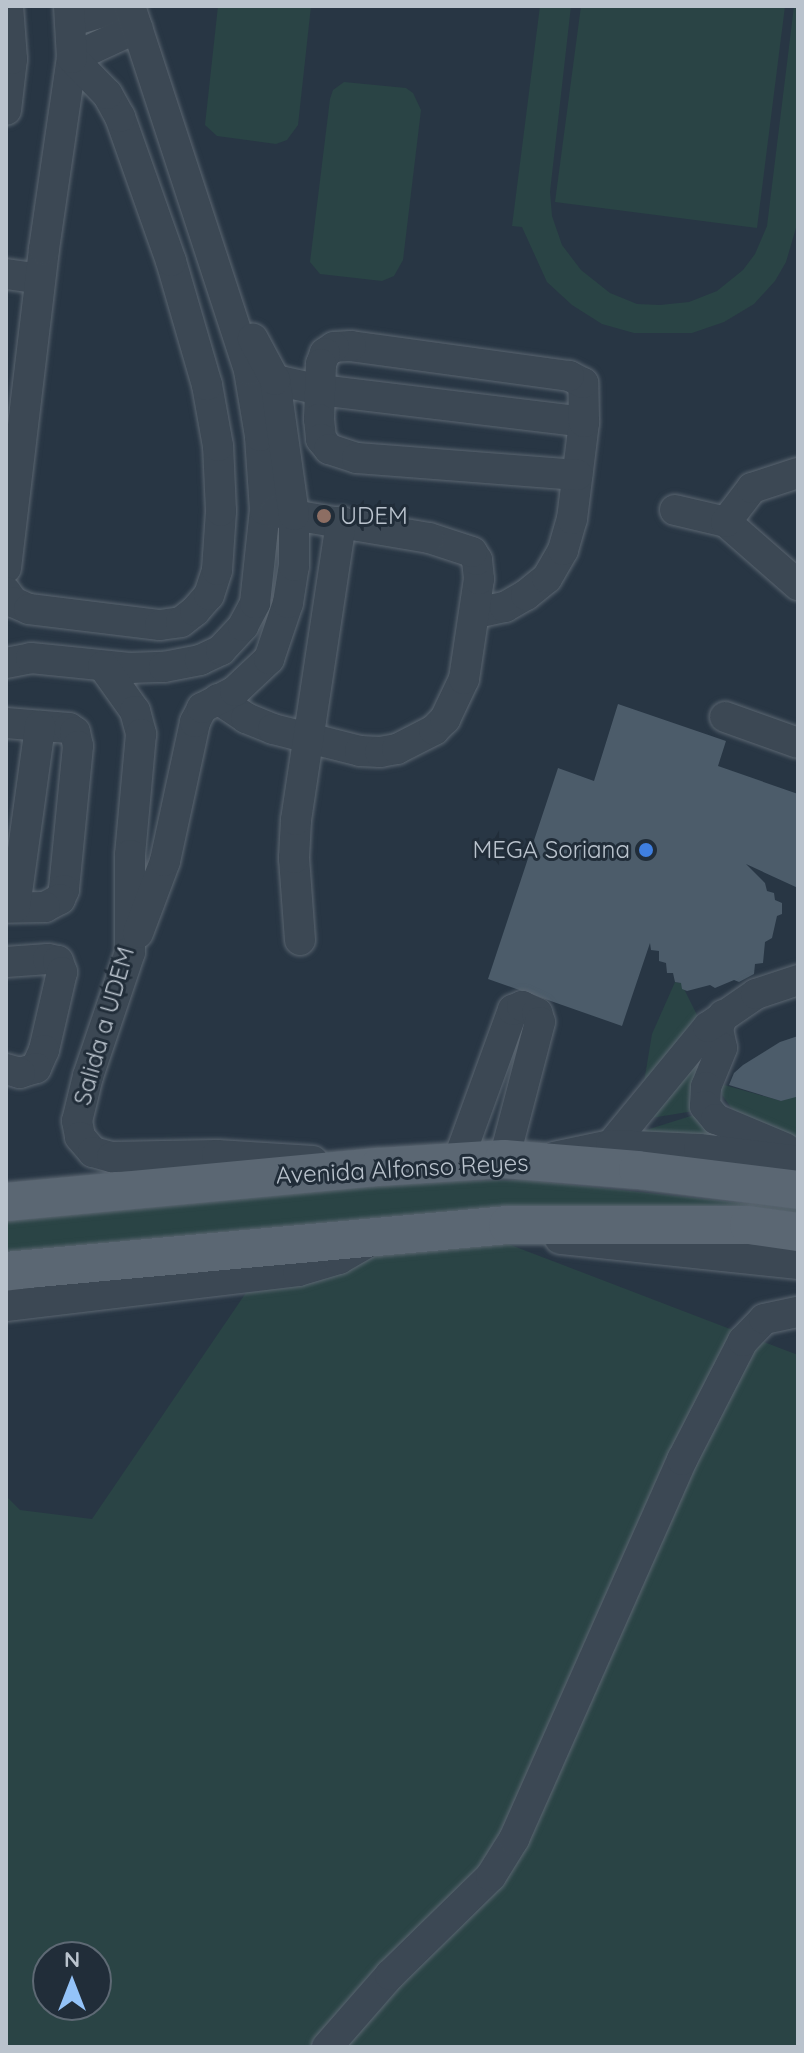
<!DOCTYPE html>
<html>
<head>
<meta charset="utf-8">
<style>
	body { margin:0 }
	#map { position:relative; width:804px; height:2053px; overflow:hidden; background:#283644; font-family:Quicksand,sans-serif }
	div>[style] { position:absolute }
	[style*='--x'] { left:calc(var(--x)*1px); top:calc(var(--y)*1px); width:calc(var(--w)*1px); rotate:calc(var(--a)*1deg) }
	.green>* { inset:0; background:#2a4445 }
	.building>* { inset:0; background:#4c5c6a }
	.roads { filter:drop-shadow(0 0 2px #5b6671) drop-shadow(0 0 2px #5b6671) }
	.minor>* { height:30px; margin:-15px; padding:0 15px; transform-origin:15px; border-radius:15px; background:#3c4854 }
	.major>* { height:38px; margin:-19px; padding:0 19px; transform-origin:19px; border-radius:19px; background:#5b6773 }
	.dots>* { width:22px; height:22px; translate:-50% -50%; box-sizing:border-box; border:4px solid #212d39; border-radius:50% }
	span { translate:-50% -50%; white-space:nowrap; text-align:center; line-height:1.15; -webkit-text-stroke:6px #212d39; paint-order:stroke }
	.poi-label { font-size:24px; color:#bac3cd }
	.left { translate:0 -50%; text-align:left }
	.right { translate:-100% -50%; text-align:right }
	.street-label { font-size:24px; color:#bac3cd }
	.frame { position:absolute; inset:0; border:8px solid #bac3cd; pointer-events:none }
	.north { position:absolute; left:32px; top:1941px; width:80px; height:80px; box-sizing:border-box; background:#212d39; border:2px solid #5e6974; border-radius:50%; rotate:0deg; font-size:22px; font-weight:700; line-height:32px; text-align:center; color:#bac3cd }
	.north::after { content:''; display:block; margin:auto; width:28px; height:36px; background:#94c3f8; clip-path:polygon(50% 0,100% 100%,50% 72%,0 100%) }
</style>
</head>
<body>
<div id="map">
	<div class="green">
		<i style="clip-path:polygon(218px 6px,311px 6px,298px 125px,287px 140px,276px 144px,217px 136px,205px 125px)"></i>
		<i style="clip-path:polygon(540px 6px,571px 6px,550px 192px,552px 216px,562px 245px,581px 270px,610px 293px,637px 304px,660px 305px,689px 302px,717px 291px,743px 270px,755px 254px,767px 226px,794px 6px,798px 6px,798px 221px,786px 262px,775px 281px,754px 304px,724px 322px,692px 333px,634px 333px,602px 324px,572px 305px,547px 282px,522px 227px,512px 226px)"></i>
		<i style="clip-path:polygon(581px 6px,785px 6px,757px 228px,555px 202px)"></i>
		<i style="clip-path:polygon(344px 82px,406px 88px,413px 93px,421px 110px,403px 260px,394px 276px,382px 281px,320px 274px,310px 262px,330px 99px,333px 90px)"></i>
		<i style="clip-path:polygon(675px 982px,681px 983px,699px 1019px,642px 1094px,652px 1034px)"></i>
		<i style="clip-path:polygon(701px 1056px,695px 1076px,694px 1111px,651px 1118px)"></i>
		<i style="clip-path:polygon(721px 1084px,781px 1101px,798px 1095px,798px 1138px,738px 1117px,722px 1095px)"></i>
		<i style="clip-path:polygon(697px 1114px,757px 1145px,640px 1132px)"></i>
		<i style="clip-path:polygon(evenodd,527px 1180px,798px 1209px,798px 1218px,443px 1219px,798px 1355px,798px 2047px,6px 2047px,6px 1496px,20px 1510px,92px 1519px,286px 1234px,6px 1260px,6px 1218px,406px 1181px,527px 1180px,48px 1957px,96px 1957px,96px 2005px,48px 2005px,48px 1957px)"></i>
	</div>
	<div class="building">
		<i style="clip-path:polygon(618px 704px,726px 741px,718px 766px,798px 794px,798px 888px,746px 864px,765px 883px,767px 891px,774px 893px,775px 900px,782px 903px,782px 914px,777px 916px,772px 938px,765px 942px,763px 963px,755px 964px,754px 974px,739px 982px,734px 980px,715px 988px,710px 985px,687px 991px,682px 989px,681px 983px,675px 982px,673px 973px,667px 973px,666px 963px,659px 961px,659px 951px,651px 950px,650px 943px,622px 1026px,488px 979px,558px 768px,594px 781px)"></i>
		<i style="clip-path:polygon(798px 1036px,796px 1097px,781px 1101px,729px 1085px,734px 1073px,743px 1065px,780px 1042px)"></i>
	</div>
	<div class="roads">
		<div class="minor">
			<i style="--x:72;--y:21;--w:54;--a:-16.1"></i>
			<i style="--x:6;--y:110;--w:51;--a:-83.3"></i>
			<i style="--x:12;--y:59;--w:53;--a:-94.3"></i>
			<i style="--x:6;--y:274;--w:34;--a:8"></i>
			<i style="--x:275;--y:380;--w:46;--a:12.5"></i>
			<i style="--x:320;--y:390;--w:266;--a:6.9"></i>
			<i style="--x:675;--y:510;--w:52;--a:13.2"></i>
			<i style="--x:726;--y:522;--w:96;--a:41.2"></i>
			<i style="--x:726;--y:522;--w:43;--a:-52.6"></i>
			<i style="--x:752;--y:488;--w:48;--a:-18.1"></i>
			<i style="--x:6;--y:568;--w:321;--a:-83.2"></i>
			<i style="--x:44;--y:249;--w:193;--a:-81.7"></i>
			<i style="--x:72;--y:58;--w:72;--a:-24.8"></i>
			<i style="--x:6;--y:592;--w:12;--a:55"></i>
			<i style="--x:13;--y:602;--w:17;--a:24"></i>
			<i style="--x:29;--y:609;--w:132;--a:7"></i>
			<i style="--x:160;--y:625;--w:21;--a:-8"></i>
			<i style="--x:181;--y:622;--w:18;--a:-38"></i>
			<i style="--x:195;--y:611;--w:21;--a:-49"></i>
			<i style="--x:209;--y:595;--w:26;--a:-72"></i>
			<i style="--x:217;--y:570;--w:59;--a:-86.1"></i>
			<i style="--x:221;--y:511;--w:65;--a:-92.6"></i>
			<i style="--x:218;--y:446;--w:62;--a:-100.2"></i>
			<i style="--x:207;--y:385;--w:129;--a:-106.2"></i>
			<i style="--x:171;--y:261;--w:153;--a:-109.5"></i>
			<i style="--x:120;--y:117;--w:26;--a:-119"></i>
			<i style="--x:107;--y:94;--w:50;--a:-134.2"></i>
			<i style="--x:72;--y:58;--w:52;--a:-93.3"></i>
			<i style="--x:476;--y:613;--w:30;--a:-12"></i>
			<i style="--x:505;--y:607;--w:24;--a:-30"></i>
			<i style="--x:526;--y:595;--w:27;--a:-39"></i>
			<i style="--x:547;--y:578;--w:32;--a:-60"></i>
			<i style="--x:563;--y:550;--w:32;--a:-74"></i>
			<i style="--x:572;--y:519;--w:98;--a:-82.9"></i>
			<i style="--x:584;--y:422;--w:39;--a:-91"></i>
			<i style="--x:583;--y:383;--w:16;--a:-153"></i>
			<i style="--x:569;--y:376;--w:220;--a:-172.2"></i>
			<i style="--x:351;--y:346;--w:17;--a:177"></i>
			<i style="--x:334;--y:347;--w:11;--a:146"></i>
			<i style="--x:325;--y:353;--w:12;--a:110"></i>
			<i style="--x:321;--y:364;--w:55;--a:92.1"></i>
			<i style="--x:319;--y:419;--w:20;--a:84"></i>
			<i style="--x:321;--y:439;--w:13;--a:51"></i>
			<i style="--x:329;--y:449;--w:29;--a:18"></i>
			<i style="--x:357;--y:458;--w:221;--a:4.4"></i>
			<i style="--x:6;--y:663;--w:25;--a:-11"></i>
			<i style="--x:31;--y:658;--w:99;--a:5.8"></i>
			<i style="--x:129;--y:668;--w:35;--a:-2"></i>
			<i style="--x:164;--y:667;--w:37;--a:-11"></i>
			<i style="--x:200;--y:660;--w:23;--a:-25"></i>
			<i style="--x:221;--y:650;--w:33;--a:-47"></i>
			<i style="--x:243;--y:626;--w:26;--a:-62"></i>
			<i style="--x:255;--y:603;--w:94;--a:-83.9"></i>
			<i style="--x:265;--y:510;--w:74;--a:-93.9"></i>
			<i style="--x:260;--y:436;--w:67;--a:-99.5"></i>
			<i style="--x:249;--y:370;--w:383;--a:-108.1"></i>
			<i style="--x:103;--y:666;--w:55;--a:54.6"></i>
			<i style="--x:135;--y:711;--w:24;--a:75"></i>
			<i style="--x:141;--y:734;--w:121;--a:95.2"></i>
			<i style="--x:130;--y:855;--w:97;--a:90"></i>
			<i style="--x:130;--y:952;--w:131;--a:108.7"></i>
			<i style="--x:88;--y:1076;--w:46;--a:103.7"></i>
			<i style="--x:77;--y:1121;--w:16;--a:79"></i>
			<i style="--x:80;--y:1137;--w:20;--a:49"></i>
			<i style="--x:93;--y:1152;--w:20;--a:15"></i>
			<i style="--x:112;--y:1157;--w:105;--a:-1.1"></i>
			<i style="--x:217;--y:1155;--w:96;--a:3.6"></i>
			<i style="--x:218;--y:699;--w:34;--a:34"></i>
			<i style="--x:246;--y:718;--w:29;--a:22"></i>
			<i style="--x:273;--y:729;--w:90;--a:14.2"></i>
			<i style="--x:360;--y:751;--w:20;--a:3"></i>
			<i style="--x:380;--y:752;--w:17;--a:-10"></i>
			<i style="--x:397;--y:749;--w:42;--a:-27.2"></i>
			<i style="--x:434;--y:730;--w:16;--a:-45"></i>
			<i style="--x:445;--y:719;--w:44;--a:-64.6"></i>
			<i style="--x:464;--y:679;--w:101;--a:-81.5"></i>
			<i style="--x:479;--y:579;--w:19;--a:-96"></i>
			<i style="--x:477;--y:560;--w:9;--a:-122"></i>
			<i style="--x:472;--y:552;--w:45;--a:-162"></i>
			<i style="--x:429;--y:538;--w:156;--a:-170.4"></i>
			<i style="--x:725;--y:717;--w:77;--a:19.6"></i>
			<i style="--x:6;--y:723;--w:63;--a:4.5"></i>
			<i style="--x:69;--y:728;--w:7;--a:34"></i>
			<i style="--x:75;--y:732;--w:14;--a:78"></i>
			<i style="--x:78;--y:746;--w:145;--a:95.6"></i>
			<i style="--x:64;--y:890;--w:10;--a:114"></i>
			<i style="--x:60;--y:899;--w:17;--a:152"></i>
			<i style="--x:45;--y:907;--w:39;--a:179"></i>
			<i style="--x:15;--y:907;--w:183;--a:-82.1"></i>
			<i style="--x:138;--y:933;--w:77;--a:-69.4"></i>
			<i style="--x:165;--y:861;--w:142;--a:-77.8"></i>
			<i style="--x:195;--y:722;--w:16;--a:-63"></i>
			<i style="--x:202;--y:708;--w:37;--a:-27"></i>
			<i style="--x:235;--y:691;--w:47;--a:-43.3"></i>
			<i style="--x:269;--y:659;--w:59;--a:-71.3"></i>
			<i style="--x:288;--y:603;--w:37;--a:-81"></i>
			<i style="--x:294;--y:566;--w:51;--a:-90"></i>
			<i style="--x:294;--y:515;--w:136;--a:-98"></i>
			<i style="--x:275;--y:380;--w:47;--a:-118.2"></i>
			<i style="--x:300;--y:940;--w:82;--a:-94.2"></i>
			<i style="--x:294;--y:858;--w:38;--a:-87"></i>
			<i style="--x:296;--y:820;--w:302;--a:-81.4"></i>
			<i style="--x:6;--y:962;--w:42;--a:-4.1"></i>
			<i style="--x:48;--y:959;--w:10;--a:11"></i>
			<i style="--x:58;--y:961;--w:12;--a:70"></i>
			<i style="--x:62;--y:972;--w:80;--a:103"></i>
			<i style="--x:44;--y:1050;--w:20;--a:114"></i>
			<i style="--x:36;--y:1068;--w:17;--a:163"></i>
			<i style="--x:20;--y:1073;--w:15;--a:-164"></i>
			<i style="--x:723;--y:1015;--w:15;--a:110"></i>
			<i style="--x:718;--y:1029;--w:19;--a:78"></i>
			<i style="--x:722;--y:1048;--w:42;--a:112.3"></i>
			<i style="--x:706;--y:1087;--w:19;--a:93"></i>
			<i style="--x:705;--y:1106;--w:17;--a:50"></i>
			<i style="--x:716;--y:1119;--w:75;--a:22.8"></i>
			<i style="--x:611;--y:1145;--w:153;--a:-50.6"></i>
			<i style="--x:708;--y:1027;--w:58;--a:-34.5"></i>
			<i style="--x:756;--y:994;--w:44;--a:-18.4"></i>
			<i style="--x:554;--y:1157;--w:58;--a:-11.9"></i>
			<i style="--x:611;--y:1145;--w:88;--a:2.6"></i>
			<i style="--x:699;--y:1149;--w:100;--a:6.9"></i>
			<i style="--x:458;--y:1161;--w:161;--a:-70"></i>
			<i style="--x:513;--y:1010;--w:10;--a:-24"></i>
			<i style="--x:522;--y:1006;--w:17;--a:25"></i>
			<i style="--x:537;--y:1013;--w:9;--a:72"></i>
			<i style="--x:540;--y:1022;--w:142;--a:104.7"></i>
			<i style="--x:560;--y:1239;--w:239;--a:6"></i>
			<i style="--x:6;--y:1306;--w:294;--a:-6.8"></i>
			<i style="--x:298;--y:1271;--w:43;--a:-16.3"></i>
			<i style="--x:339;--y:1259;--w:34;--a:-30"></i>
			<i style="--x:327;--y:2047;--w:96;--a:-48.8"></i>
			<i style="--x:390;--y:1975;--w:141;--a:-44.4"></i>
			<i style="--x:491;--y:1876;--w:44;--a:-58.1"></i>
			<i style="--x:514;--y:1839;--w:415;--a:-66.1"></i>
			<i style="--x:682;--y:1460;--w:134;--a:-62.9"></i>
			<i style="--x:743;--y:1341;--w:30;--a:-46"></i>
			<i style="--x:764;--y:1319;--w:35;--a:-12"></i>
		</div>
		<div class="major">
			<i style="--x:6;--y:1202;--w:375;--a:-5.4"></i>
			<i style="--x:379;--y:1167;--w:125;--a:-3.7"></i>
			<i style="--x:504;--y:1159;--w:134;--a:4.7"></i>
			<i style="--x:638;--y:1170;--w:161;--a:7.1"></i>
			<i style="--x:6;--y:1271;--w:504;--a:-5.24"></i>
			<i style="--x:508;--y:1225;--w:241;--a:0"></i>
			<i style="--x:749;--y:1225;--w:49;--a:8.1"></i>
		</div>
	</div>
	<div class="dots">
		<i style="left:324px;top:516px;background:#8d6e63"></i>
		<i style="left:646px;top:850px;background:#3f7fe0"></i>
	</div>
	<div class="poi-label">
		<span class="left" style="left:340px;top:516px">UDEM</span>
		<span class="right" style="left:630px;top:850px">MEGA Soriana</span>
	</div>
	<div class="street-label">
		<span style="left:104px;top:1026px;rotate:-74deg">Salida a UDEM</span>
		<span style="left:402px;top:1169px;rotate:-3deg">Avenida Alfonso Reyes</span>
	</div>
	<div class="frame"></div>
	<div class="north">N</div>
</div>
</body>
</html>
